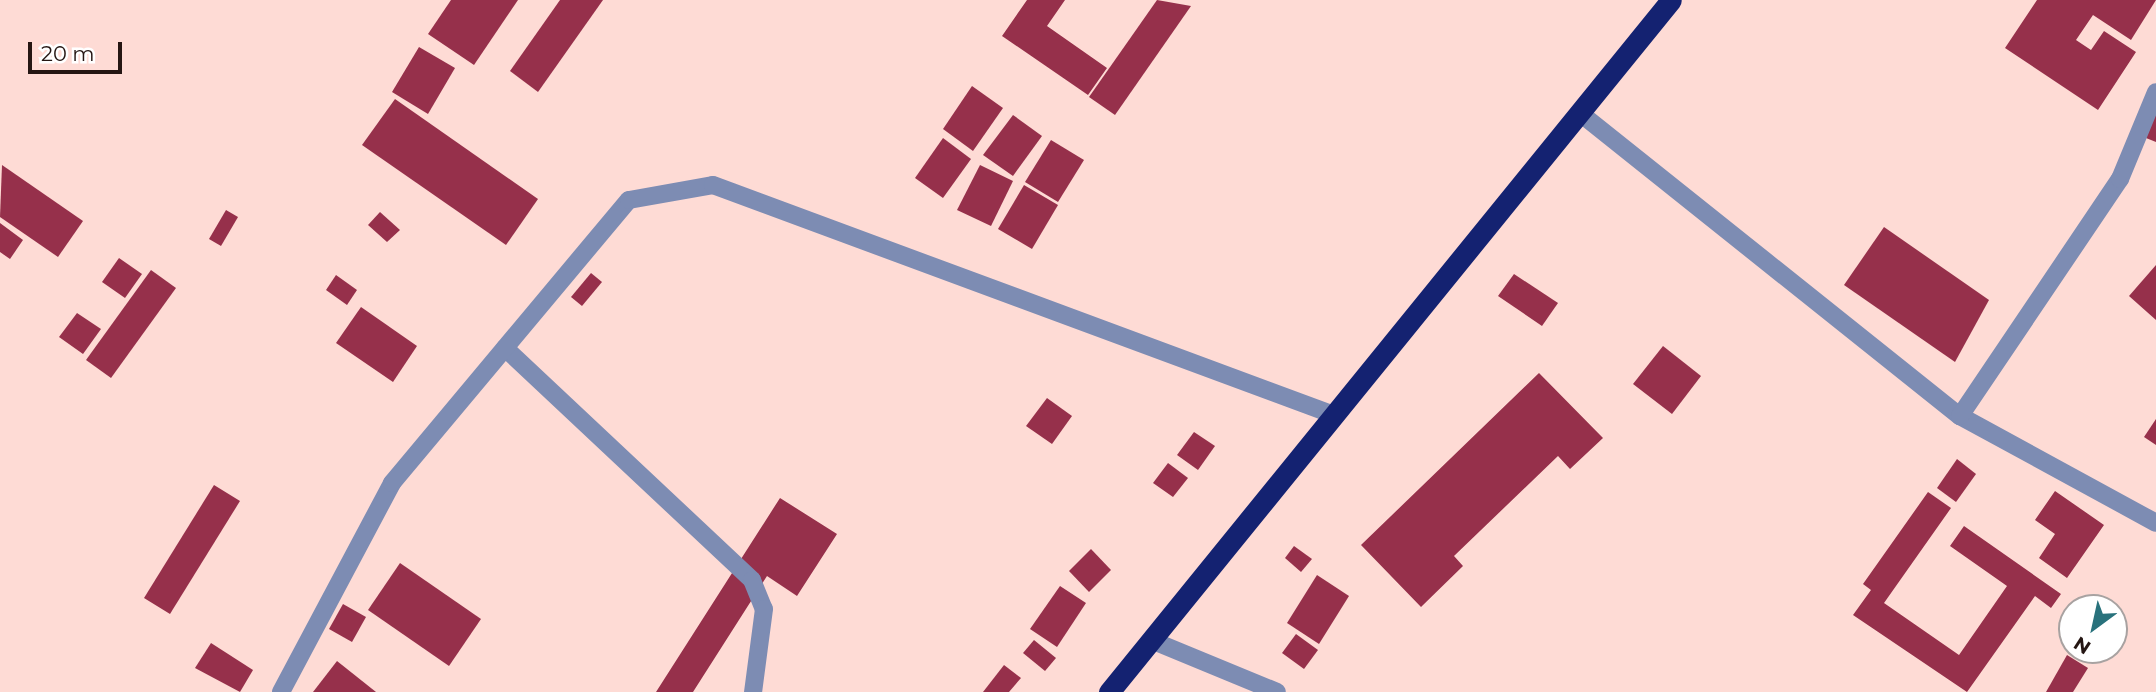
<!DOCTYPE html>
<html>
<head>
<meta charset="utf-8">
<style>
	body { margin:0 }
	#map { position:relative; width:2156px; height:692px; overflow:hidden; background:#fedbd5; font-family:Montserrat,sans-serif }
	div>[style] { position:absolute }
	[style*='--x'] { left:calc(var(--x)*1px); top:calc(var(--y)*1px); width:calc(var(--w)*1px); rotate:calc(var(--a)*1deg) }
	.building>* { inset:0; background:#96304b }
	.minor>* { height:18px; margin:-9px; padding:0 9px; transform-origin:9px; border-radius:9px; background:#7d8cb3 }
	.highway>* { height:21px; margin:-10.5px; padding:0 10.5px; transform-origin:10.5px; border-radius:10.5px; background:#142271 }
	span { translate:-50% -50%; white-space:nowrap; text-align:center; line-height:1.15; -webkit-text-stroke:7px #fff; paint-order:stroke }
	.north { position:absolute; left:2058px; top:594px; width:70px; height:70px; box-sizing:border-box; background:#fff; border:2px solid #a8a2a1; border-radius:50%; rotate:213deg; font-size:19px; font-weight:700; line-height:28px; text-align:center; color:#251613 }
	.north::after { content:''; display:block; margin:auto; width:24px; height:32px; background:#29727c; clip-path:polygon(50% 0,100% 100%,50% 72%,0 100%) }
	.scale { position:absolute; left:28px; top:42px; width:94px; height:32px; box-sizing:border-box; border:4px solid #251613; border-top:0; padding-left:9px; font-size:21px; line-height:24px; white-space:nowrap; color:#251613; -webkit-text-stroke:5px #fff; paint-order:stroke }
</style>
</head>
<body>
<div id="map">
	<div class="building">
		<i style="clip-path:polygon(451px 0,518px 0,474px 65px,428px 34px)"></i>
		<i style="clip-path:polygon(560px 0,603px 0,538px 92px,510px 71px)"></i>
		<i style="clip-path:polygon(1027px 0,1065px 0,1047px 26px,1107px 68px,1088px 95px,1002px 36px)"></i>
		<i style="clip-path:polygon(1157px 0,1191px 6px,1115px 115px,1089px 97px)"></i>
		<i style="clip-path:polygon(2037px 0,2156px 0,2131px 40px,2093px 15px,2076px 40px,2091px 50px,2104px 31px,2136px 52px,2098px 110px,2005px 48px)"></i>
		<i style="clip-path:polygon(419px 47px,455px 68px,428px 114px,392px 92px)"></i>
		<i style="clip-path:polygon(972px 86px,1003px 108px,973px 151px,943px 129px)"></i>
		<i style="clip-path:polygon(395px 99px,538px 199px,506px 245px,362px 145px)"></i>
		<i style="clip-path:polygon(2156px 112px,2156px 142px,2146px 138px)"></i>
		<i style="clip-path:polygon(1013px 115px,1042px 136px,1013px 176px,983px 155px)"></i>
		<i style="clip-path:polygon(943px 138px,971px 159px,943px 198px,915px 178px)"></i>
		<i style="clip-path:polygon(1051px 140px,1084px 160px,1058px 202px,1025px 182px)"></i>
		<i style="clip-path:polygon(2px 165px,83px 221px,58px 257px,0 217px)"></i>
		<i style="clip-path:polygon(980px 165px,1013px 181px,991px 226px,957px 210px)"></i>
		<i style="clip-path:polygon(1024px 185px,1058px 205px,1032px 249px,998px 229px)"></i>
		<i style="clip-path:polygon(226px 210px,238px 217px,221px 246px,209px 239px)"></i>
		<i style="clip-path:polygon(380px 212px,400px 230px,387px 242px,368px 225px)"></i>
		<i style="clip-path:polygon(0 223px,23px 240px,10px 259px,0 252px)"></i>
		<i style="clip-path:polygon(1884px 227px,1989px 300px,1955px 362px,1844px 285px)"></i>
		<i style="clip-path:polygon(119px 258px,142px 274px,125px 298px,102px 282px)"></i>
		<i style="clip-path:polygon(2156px 265px,2156px 320px,2129px 296px)"></i>
		<i style="clip-path:polygon(151px 270px,176px 288px,111px 378px,86px 360px)"></i>
		<i style="clip-path:polygon(591px 273px,602px 282px,582px 306px,571px 297px)"></i>
		<i style="clip-path:polygon(1514px 274px,1558px 303px,1542px 326px,1498px 296px)"></i>
		<i style="clip-path:polygon(336px 275px,357px 290px,347px 305px,326px 290px)"></i>
		<i style="clip-path:polygon(361px 307px,417px 346px,393px 382px,336px 343px)"></i>
		<i style="clip-path:polygon(77px 313px,101px 329px,83px 354px,59px 337px)"></i>
		<i style="clip-path:polygon(1663px 346px,1701px 376px,1672px 414px,1633px 384px)"></i>
		<i style="clip-path:polygon(1539px 373px,1603px 438px,1570px 469px,1558px 456px,1454px 556px,1463px 566px,1421px 607px,1361px 545px)"></i>
		<i style="clip-path:polygon(1047px 398px,1072px 416px,1052px 444px,1026px 426px)"></i>
		<i style="clip-path:polygon(2156px 419px,2156px 445px,2144px 437px)"></i>
		<i style="clip-path:polygon(1194px 432px,1215px 446px,1198px 470px,1177px 455px)"></i>
		<i style="clip-path:polygon(1957px 459px,1976px 474px,1956px 502px,1937px 488px)"></i>
		<i style="clip-path:polygon(1168px 463px,1188px 478px,1173px 497px,1153px 483px)"></i>
		<i style="clip-path:polygon(214px 485px,240px 501px,170px 614px,144px 598px)"></i>
		<i style="clip-path:polygon(2055px 491px,2104px 525px,2067px 578px,2039px 558px,2055px 534px,2035px 520px)"></i>
		<i style="clip-path:polygon(1928px 492px,1951px 508px,1884px 603px,1959px 655px,2007px 586px,1950px 546px,1964px 526px,2061px 594px,2051px 608px,2035px 596px,1967px 692px,1853px 615px,1871px 590px,1863px 584px)"></i>
		<i style="clip-path:polygon(780px 498px,837px 534px,797px 596px,767px 576px,693px 692px,656px 692px)"></i>
		<i style="clip-path:polygon(1294px 546px,1312px 559px,1301px 572px,1285px 558px)"></i>
		<i style="clip-path:polygon(1091px 549px,1111px 570px,1089px 592px,1069px 571px)"></i>
		<i style="clip-path:polygon(400px 563px,481px 619px,449px 666px,368px 610px)"></i>
		<i style="clip-path:polygon(1317px 575px,1349px 596px,1319px 644px,1287px 623px)"></i>
		<i style="clip-path:polygon(1060px 586px,1086px 603px,1057px 647px,1030px 629px)"></i>
		<i style="clip-path:polygon(343px 604px,366px 617px,352px 642px,329px 629px)"></i>
		<i style="clip-path:polygon(1296px 634px,1318px 650px,1304px 669px,1282px 653px)"></i>
		<i style="clip-path:polygon(1034px 640px,1056px 658px,1045px 671px,1023px 653px)"></i>
		<i style="clip-path:polygon(211px 643px,253px 670px,240px 692px,195px 668px)"></i>
		<i style="clip-path:polygon(2067px 655px,2088px 668px,2073px 692px,2046px 692px)"></i>
		<i style="clip-path:polygon(337px 661px,376px 692px,313px 692px)"></i>
		<i style="clip-path:polygon(1004px 665px,1021px 678px,1009px 692px,983px 692px)"></i>
	</div>
	<div class="minor">
		<i style="--x:1580;--y:113;--w:486;--a:38.6"></i>
		<i style="--x:1960;--y:416;--w:223;--a:28.6"></i>
		<i style="--x:505;--y:348;--w:339;--a:43.2"></i>
		<i style="--x:752;--y:580;--w:31;--a:68"></i>
		<i style="--x:764;--y:609;--w:84;--a:97.5"></i>
		<i style="--x:1960;--y:416;--w:286;--a:-56"></i>
		<i style="--x:2120;--y:179;--w:94;--a:-67.5"></i>
		<i style="--x:1151;--y:640;--w:136;--a:22.4"></i>
		<i style="--x:281;--y:692;--w:237;--a:-62"></i>
		<i style="--x:392;--y:483;--w:369;--a:-50.1"></i>
		<i style="--x:629;--y:200;--w:85;--a:-10.1"></i>
		<i style="--x:713;--y:185;--w:662;--a:20.32"></i>
	</div>
	<div class="highway">
		<i style="--x:1109;--y:692;--w:891;--a:-50.92"></i>
	</div>
	<div class="north">N</div>
	<div class="scale">20 m</div>
</div>
</body>
</html>
